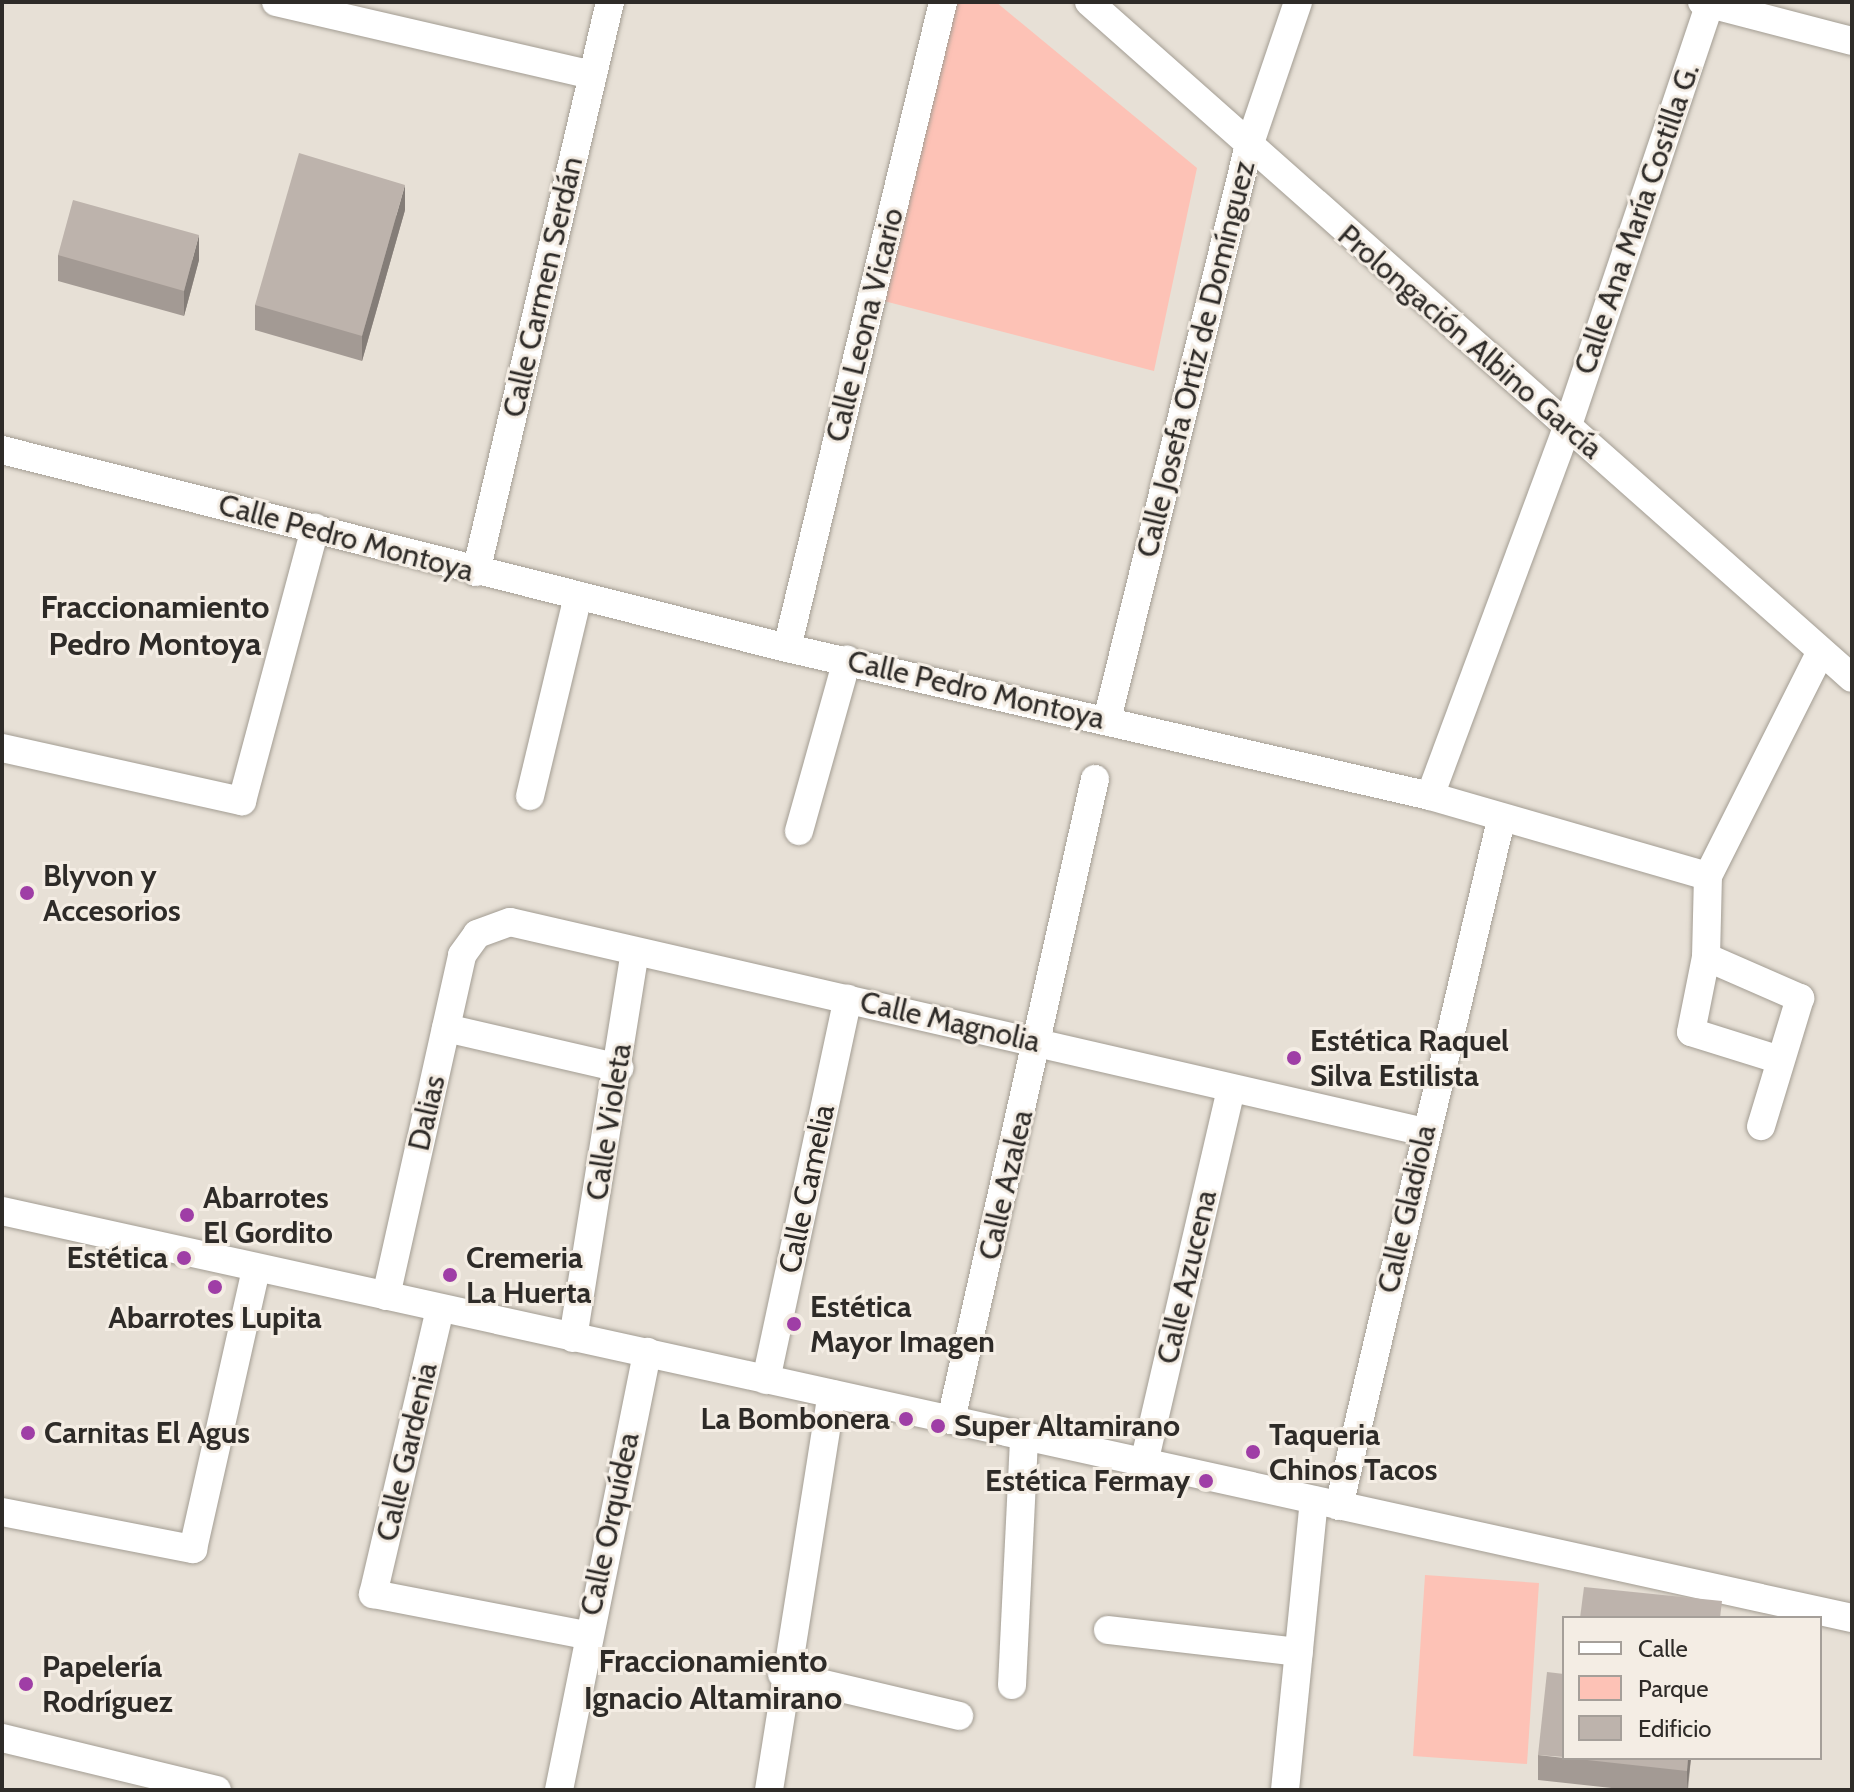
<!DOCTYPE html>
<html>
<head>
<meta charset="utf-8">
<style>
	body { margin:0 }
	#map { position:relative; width:1854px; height:1792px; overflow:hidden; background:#e7e0d6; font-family:Cabin,sans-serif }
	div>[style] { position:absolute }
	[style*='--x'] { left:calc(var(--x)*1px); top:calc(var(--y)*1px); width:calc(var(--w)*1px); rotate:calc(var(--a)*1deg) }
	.green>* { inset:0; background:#fdc2b6 }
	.roads { filter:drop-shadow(0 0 2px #a39d93) drop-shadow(0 0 2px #a39d93) }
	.minor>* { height:28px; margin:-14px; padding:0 14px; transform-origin:14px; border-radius:14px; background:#fff }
	.wall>* { inset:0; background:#a39a94 }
	.shaded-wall>* { inset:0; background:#847d78 }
	.building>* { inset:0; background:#bdb3ac }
	.dots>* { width:22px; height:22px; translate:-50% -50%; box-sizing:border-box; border:4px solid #f4ede4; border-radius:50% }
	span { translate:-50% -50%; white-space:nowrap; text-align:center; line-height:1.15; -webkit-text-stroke:6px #f4ede4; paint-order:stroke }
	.street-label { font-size:30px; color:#2e2b28 }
	.poi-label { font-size:30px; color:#2e2b28; font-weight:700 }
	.left { translate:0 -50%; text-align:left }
	.right { translate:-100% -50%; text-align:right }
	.neighbourhood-label { font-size:32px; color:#2e2b28; font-weight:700 }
	.frame { position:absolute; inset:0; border:4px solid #2e2b28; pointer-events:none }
	.legend { position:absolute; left:1562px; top:1616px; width:260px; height:144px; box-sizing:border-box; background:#f4ede4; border:2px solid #a59f99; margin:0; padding:10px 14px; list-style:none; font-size:24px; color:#2e2b28 }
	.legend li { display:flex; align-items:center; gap:16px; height:40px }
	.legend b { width:40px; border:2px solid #a59f99 }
</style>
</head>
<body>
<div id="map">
	<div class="green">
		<i style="clip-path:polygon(957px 2px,996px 2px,1197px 168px,1154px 371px,884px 301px)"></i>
		<i style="clip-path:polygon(1425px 1575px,1539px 1583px,1527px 1764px,1413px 1756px)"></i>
	</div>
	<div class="roads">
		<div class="minor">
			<i style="--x:276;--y:2;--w:325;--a:13"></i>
			<i style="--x:1089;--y:2;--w:1019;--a:41.54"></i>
			<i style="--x:1702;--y:2;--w:155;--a:14.6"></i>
			<i style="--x:2;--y:450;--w:810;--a:14.16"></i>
			<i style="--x:787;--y:648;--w:660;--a:12.96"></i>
			<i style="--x:1430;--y:796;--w:289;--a:16.1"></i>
			<i style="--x:476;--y:572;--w:586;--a:-76.77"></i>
			<i style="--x:787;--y:648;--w:665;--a:-76.42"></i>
			<i style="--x:1107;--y:720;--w:588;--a:-76.13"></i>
			<i style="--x:1248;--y:149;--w:155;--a:-71.2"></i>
			<i style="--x:2;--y:748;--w:246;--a:12.5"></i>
			<i style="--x:242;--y:801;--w:283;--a:-75"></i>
			<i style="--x:530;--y:796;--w:206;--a:-76.5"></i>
			<i style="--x:1430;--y:796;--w:396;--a:-69.6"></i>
			<i style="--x:1568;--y:425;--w:446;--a:-71.4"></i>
			<i style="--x:799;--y:831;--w:178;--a:-74.3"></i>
			<i style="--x:1706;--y:957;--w:103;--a:23.6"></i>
			<i style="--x:1800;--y:998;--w:134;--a:106.9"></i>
			<i style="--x:446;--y:1028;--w:178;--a:13"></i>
			<i style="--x:1777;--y:1059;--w:90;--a:-162.6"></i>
			<i style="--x:1691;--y:1032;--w:76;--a:-78.7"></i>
			<i style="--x:1706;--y:957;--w:81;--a:-88.6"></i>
			<i style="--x:1708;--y:876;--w:247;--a:-63.3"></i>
			<i style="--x:2;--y:1211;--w:1894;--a:12.41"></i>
			<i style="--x:386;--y:1296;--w:349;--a:-77.4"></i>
			<i style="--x:462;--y:955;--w:26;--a:-54"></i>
			<i style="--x:477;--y:934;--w:35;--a:-20"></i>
			<i style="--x:510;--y:922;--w:939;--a:12.93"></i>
			<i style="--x:440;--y:1309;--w:293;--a:103.2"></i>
			<i style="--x:373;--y:1594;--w:217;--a:10.9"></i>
			<i style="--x:573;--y:1338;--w:391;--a:-80.9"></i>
			<i style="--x:766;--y:1380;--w:390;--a:-77.9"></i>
			<i style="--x:951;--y:1420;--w:657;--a:-77.34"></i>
			<i style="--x:1144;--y:1463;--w:383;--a:-76.9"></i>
			<i style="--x:1339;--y:1506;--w:705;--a:-76.71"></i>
			<i style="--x:2;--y:1512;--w:195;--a:11"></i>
			<i style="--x:193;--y:1549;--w:287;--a:-77.3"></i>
			<i style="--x:1108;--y:1630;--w:192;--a:6.6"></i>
			<i style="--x:782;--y:1674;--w:182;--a:13.3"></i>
			<i style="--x:1012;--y:1685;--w:248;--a:-87.2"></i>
			<i style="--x:2;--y:1738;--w:221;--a:13.6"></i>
			<i style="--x:559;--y:1790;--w:447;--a:-78.6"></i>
			<i style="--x:769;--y:1790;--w:401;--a:-81"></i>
			<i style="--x:1285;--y:1790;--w:291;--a:-84.3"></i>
		</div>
	</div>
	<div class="wall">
		<i style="clip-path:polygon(405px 210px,362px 361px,255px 330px,255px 305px)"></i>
		<i style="clip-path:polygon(58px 255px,199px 260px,184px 316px,58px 281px)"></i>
		<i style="clip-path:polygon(1538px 1755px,1564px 1758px,1691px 1758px,1688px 1790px,1630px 1790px,1538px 1780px)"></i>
	</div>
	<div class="shaded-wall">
		<i style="clip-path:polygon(405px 185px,405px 210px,362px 361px,362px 336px)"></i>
		<i style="clip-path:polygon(199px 235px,199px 260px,184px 316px,184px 291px)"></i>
		<i style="clip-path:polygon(1688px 1758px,1691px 1758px,1687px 1790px,1687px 1771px)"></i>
	</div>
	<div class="building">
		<i style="clip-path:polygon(299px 153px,405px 185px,362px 336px,255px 305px)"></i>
		<i style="clip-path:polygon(73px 200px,199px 235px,184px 291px,58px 255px)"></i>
		<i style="clip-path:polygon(1584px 1587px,1722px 1601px,1720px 1618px,1580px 1618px)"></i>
		<i style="clip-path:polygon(1547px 1672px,1564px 1674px,1564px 1757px,1538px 1755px)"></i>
		<i style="clip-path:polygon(1569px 1758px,1688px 1758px,1687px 1771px)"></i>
	</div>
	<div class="dots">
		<i style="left:27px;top:893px;background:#9f3ea6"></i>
		<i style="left:1294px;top:1058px;background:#9f3ea6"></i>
		<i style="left:187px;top:1215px;background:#9f3ea6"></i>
		<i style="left:184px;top:1258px;background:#9f3ea6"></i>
		<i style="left:450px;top:1275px;background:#9f3ea6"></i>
		<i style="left:215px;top:1287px;background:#9f3ea6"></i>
		<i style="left:794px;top:1324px;background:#9f3ea6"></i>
		<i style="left:906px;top:1419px;background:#9f3ea6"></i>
		<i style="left:938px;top:1426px;background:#9f3ea6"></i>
		<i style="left:28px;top:1433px;background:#9f3ea6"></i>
		<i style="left:1253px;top:1452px;background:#9f3ea6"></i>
		<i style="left:1206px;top:1481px;background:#9f3ea6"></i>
		<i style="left:26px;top:1684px;background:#9f3ea6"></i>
	</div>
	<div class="street-label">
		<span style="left:1637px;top:219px;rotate:-71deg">Calle Ana María Costilla G.</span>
		<span style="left:543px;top:287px;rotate:-77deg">Calle Carmen Serdán</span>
		<span style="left:865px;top:325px;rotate:-76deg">Calle Leona Vicario</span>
		<span style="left:1470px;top:342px;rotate:41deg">Prolongación Albino García</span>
		<span style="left:1196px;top:359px;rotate:-76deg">Calle Josefa Ortiz de Domínguez</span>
		<span style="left:346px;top:538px;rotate:15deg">Calle Pedro Montoya</span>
		<span style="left:976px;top:690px;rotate:13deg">Calle Pedro Montoya</span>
		<span style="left:950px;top:1022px;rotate:13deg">Calle Magnolia</span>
		<span style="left:427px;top:1113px;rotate:-77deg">Dalias</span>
		<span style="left:609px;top:1122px;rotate:-81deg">Calle Violeta</span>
		<span style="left:1006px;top:1185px;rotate:-77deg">Calle Azalea</span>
		<span style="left:807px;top:1189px;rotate:-78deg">Calle Camelia</span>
		<span style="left:1407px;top:1209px;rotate:-77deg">Calle Gladiola</span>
		<span style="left:1187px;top:1277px;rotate:-77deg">Calle Azucena</span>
		<span style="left:407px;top:1452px;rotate:-77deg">Calle Gardenia</span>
		<span style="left:610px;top:1524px;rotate:-78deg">Calle Orquídea</span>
	</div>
	<div class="poi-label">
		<span class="left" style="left:43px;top:893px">Blyvon y<br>Accesorios</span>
		<span class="left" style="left:1310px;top:1058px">Estética Raquel<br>Silva Estilista</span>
		<span class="left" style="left:203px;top:1215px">Abarrotes<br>El Gordito</span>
		<span class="right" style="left:168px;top:1258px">Estética</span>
		<span class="left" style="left:466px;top:1275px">Cremeria<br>La Huerta</span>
		<span class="left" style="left:810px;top:1324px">Estética<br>Mayor Imagen</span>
		<span style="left:215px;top:1318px">Abarrotes Lupita</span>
		<span class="right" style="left:890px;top:1419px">La Bombonera</span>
		<span class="left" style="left:954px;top:1426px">Super Altamirano</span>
		<span class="left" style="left:44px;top:1433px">Carnitas El Agus</span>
		<span class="left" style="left:1269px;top:1452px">Taqueria<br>Chinos Tacos</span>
		<span class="right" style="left:1190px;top:1481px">Estética Fermay</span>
		<span class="left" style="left:42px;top:1684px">Papelería<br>Rodríguez</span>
	</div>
	<div class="neighbourhood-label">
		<span style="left:155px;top:626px">Fraccionamiento<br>Pedro Montoya</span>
		<span style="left:713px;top:1680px">Fraccionamiento<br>Ignacio Altamirano</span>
	</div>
	<div class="frame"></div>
	<ul class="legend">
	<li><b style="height:10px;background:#fff"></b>Calle</li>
	<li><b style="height:22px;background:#fdc2b6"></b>Parque</li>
	<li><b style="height:22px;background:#bdb3ac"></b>Edificio</li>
	</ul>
</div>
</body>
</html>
